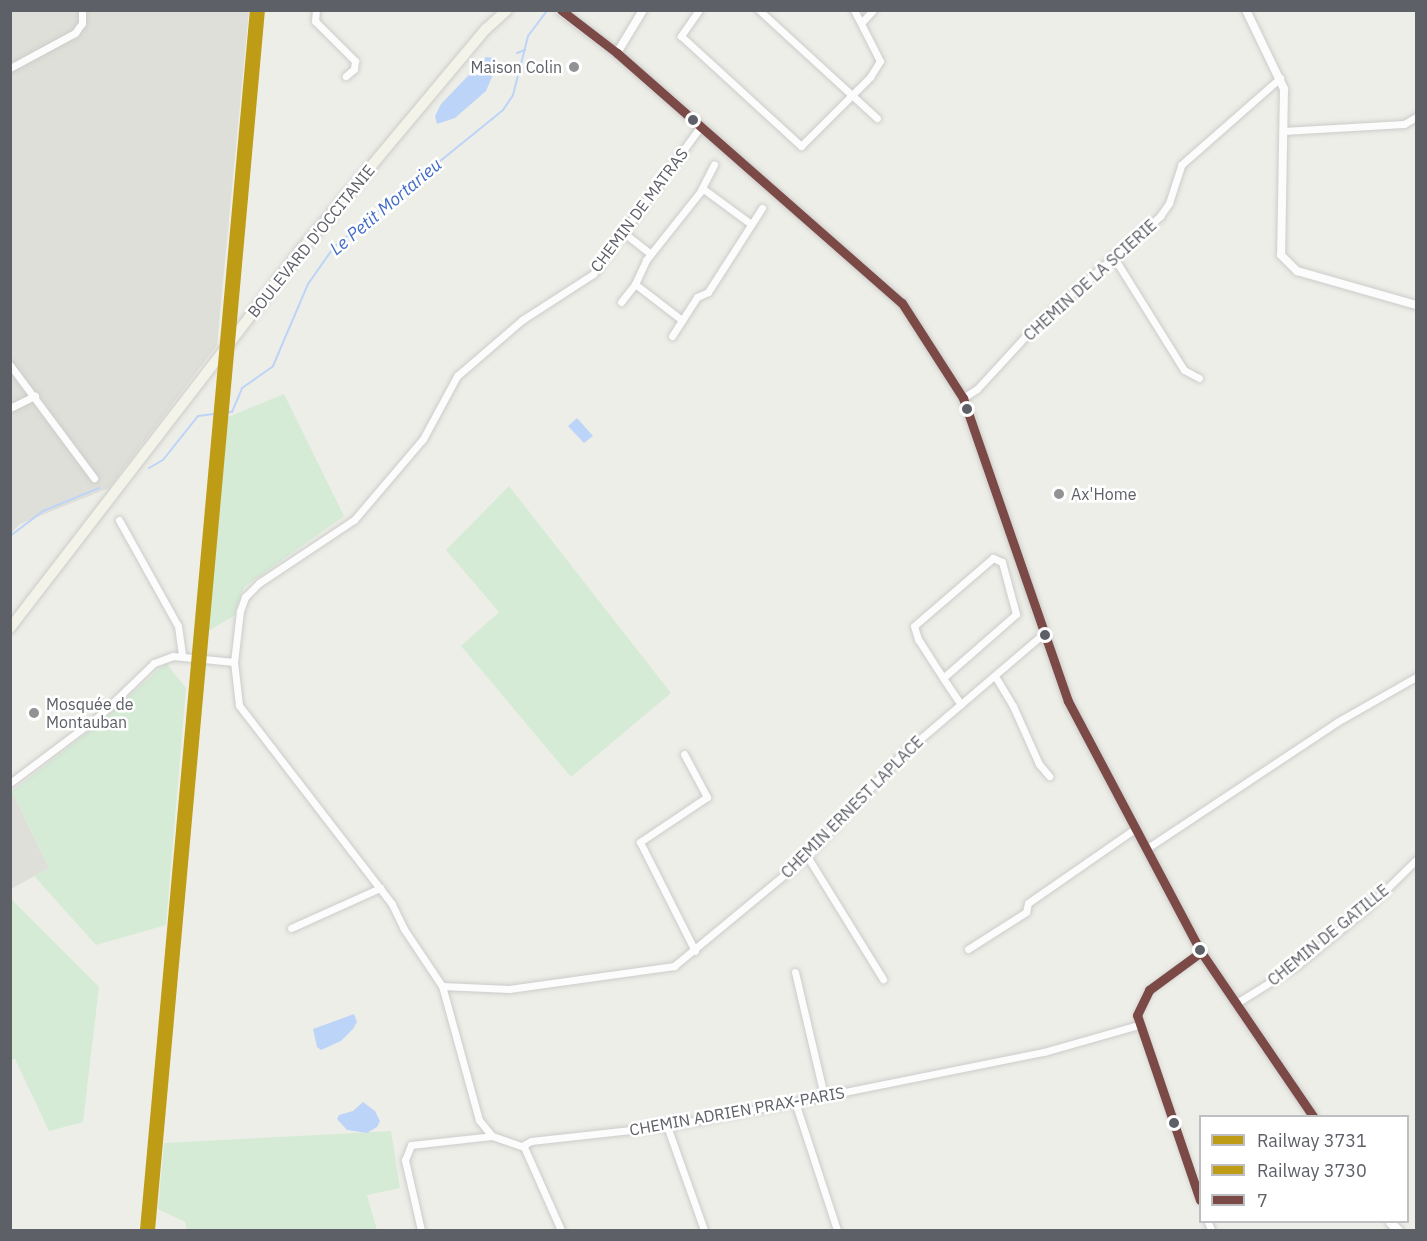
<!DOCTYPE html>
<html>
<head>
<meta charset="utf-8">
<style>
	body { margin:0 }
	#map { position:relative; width:1427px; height:1241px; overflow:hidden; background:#eeeee8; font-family:"IBM Plex Sans",sans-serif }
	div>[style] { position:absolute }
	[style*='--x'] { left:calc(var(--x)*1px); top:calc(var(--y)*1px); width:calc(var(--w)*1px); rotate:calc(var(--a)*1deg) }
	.industrial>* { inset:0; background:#dfdfd9 }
	.green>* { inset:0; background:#d5ebd6 }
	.water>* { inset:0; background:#bcd4f8 }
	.stream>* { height:2px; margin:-1px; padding:0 1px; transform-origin:1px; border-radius:1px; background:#bcd4f8 }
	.roads { filter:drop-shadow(0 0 2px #cbccca) drop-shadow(0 0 2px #cbccca) }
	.minor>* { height:7px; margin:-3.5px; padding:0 3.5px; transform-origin:3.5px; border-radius:3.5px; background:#fcfcfc }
	.tertiary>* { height:8px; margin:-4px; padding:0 4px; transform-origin:4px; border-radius:4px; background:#fcfcfc }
	.secondary>* { height:9px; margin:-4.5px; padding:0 4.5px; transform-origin:4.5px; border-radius:4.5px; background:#fcfcfc }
	.primary>* { height:10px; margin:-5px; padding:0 5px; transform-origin:5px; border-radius:5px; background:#f3f3e9 }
	.bus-1>* { height:9px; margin:-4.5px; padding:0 4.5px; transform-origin:4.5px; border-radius:4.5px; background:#7b4946 }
	.rail-1>* { height:10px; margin:-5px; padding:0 5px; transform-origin:5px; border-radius:5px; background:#bf9c15 }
	.rail-2>* { height:10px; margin:-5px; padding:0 5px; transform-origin:5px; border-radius:5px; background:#bf9c15 }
	.dots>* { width:16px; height:16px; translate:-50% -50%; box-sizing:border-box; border:3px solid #fff; border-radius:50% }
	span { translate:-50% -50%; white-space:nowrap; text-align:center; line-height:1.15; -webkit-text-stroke:5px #fff; paint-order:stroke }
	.poi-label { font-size:16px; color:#5d6067 }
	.right { translate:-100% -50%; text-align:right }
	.left { translate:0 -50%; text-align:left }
	.street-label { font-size:16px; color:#5d6067 }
	.water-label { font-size:18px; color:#436dc8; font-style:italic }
	.frame { position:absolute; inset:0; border:12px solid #5d6067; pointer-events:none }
	.legend { position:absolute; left:1199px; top:1115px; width:210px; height:108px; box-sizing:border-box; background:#fff; border:2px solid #bebfc2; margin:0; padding:8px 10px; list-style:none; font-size:18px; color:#5d6067 }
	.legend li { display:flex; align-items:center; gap:12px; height:30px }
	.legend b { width:30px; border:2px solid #bebfc2 }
</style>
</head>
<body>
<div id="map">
	<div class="industrial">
		<i style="clip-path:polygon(11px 11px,249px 11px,217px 345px,109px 488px,20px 524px,11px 533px)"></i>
		<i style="clip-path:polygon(10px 787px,49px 868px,11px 889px,10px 889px)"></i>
	</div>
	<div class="green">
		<i style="clip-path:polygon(284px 394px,344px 516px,244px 587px,234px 616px,208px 631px,228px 417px)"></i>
		<i style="clip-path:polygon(509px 486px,671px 693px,571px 777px,461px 646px,499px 612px,446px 550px)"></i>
		<i style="clip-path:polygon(166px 663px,186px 688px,166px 925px,96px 945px,34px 876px,49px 868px,12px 791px,97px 725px)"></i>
		<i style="clip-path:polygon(10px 898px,99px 987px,83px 1122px,49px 1131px,15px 1059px,11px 1059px)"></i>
		<i style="clip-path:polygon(391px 1131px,400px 1188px,367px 1195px,377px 1230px,187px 1230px,185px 1222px,158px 1209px,164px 1143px)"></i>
	</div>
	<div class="water">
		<i style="clip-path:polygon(486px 57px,494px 58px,497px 65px,486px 91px,455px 118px,437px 124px,435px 116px,441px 104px)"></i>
		<i style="clip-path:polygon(577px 418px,593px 436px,584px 443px,568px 426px)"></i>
		<i style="clip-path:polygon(354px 1014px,357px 1022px,353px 1029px,341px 1041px,321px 1050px,317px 1047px,313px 1029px)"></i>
		<i style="clip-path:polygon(363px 1102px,375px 1111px,380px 1121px,377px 1127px,367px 1133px,347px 1130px,337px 1119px,339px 1115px,353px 1111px)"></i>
	</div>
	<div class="stream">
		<i style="--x:517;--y:53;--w:9;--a:-21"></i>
		<i style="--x:149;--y:468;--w:16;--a:-30"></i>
		<i style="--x:163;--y:460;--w:56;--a:-51.5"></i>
		<i style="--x:198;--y:416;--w:34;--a:-7"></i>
		<i style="--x:232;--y:412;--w:26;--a:-67"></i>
		<i style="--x:242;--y:388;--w:38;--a:-35"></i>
		<i style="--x:273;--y:366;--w:89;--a:-66.9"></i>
		<i style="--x:308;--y:284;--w:45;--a:-54.9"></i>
		<i style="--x:334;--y:247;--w:218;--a:-39"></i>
		<i style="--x:503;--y:110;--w:18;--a:-56"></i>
		<i style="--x:513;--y:95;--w:61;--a:-75.7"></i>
		<i style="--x:528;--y:36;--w:31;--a:-53"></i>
		<i style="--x:10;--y:536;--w:41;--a:-37.1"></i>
		<i style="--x:43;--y:511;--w:61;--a:-22.3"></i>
	</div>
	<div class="roads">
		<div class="minor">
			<i style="--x:316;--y:10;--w:11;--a:95"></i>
			<i style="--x:315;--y:21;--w:57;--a:45"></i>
			<i style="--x:355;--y:61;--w:8;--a:97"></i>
			<i style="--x:354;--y:69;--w:11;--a:139"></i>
			<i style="--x:699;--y:10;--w:32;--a:125"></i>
			<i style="--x:681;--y:36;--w:163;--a:42.5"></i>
			<i style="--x:801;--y:146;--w:98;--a:-45"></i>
			<i style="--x:870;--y:77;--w:19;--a:-58"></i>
			<i style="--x:880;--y:61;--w:57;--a:-117"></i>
			<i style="--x:759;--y:10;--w:160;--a:42.5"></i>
			<i style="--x:862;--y:22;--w:16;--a:-47"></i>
			<i style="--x:10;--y:68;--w:74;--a:-28.3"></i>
			<i style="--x:75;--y:33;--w:12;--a:-55"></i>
			<i style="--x:82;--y:23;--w:13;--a:-90"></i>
			<i style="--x:1283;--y:131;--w:121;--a:-3.3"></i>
			<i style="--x:1404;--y:124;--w:14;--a:-30"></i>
			<i style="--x:702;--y:188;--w:61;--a:36.3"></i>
			<i style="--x:624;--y:233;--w:34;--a:38"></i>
			<i style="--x:1113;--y:256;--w:134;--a:58.1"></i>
			<i style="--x:1184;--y:370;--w:17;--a:28"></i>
			<i style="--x:635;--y:284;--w:59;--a:37.5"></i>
			<i style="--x:621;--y:302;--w:23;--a:-52"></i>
			<i style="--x:635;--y:284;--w:26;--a:-65"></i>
			<i style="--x:646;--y:260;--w:87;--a:-51.5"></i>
			<i style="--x:700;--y:192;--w:31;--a:-63"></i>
			<i style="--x:672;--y:336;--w:46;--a:-57.3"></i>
			<i style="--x:697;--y:297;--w:12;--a:-24"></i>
			<i style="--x:708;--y:292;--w:100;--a:-57.3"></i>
			<i style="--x:10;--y:365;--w:141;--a:53.4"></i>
			<i style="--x:963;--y:398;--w:17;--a:-33"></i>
			<i style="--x:977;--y:389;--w:86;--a:-47.4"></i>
			<i style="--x:1035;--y:326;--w:167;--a:-41.3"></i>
			<i style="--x:1160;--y:216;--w:16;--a:-55"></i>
			<i style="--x:1169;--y:203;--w:40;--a:-72"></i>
			<i style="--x:1181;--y:165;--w:132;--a:-41.3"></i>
			<i style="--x:10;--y:408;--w:28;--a:-26"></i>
			<i style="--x:119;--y:520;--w:121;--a:60.9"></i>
			<i style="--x:178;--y:626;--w:30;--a:82"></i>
			<i style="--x:995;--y:676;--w:35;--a:59"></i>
			<i style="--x:1013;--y:706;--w:64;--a:65.9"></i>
			<i style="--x:1039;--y:764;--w:16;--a:50"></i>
			<i style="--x:943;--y:678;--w:97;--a:-41.2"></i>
			<i style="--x:1016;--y:614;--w:54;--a:-105.1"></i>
			<i style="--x:1002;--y:562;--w:10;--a:-156"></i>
			<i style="--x:993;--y:558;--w:104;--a:139.3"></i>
			<i style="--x:914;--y:626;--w:14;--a:73"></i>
			<i style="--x:918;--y:639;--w:46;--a:57.3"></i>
			<i style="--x:943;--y:678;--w:32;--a:56"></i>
			<i style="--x:684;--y:754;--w:49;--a:61.9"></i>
			<i style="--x:707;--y:797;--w:81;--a:146.1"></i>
			<i style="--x:640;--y:842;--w:122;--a:63.2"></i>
			<i style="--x:10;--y:783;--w:111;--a:-37"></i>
			<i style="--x:99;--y:716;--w:76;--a:-43.9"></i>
			<i style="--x:154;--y:663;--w:20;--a:-20"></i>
			<i style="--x:173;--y:656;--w:61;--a:5.6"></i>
			<i style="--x:1146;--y:849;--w:229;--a:-33.6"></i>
			<i style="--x:1337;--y:722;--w:91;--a:-29.7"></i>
			<i style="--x:807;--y:856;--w:145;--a:58.3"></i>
			<i style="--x:291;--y:928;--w:98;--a:-24.2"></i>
			<i style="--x:968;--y:949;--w:69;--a:-32.5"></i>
			<i style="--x:1026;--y:912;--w:9;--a:-77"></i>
			<i style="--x:1028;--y:903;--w:130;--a:-34.7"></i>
			<i style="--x:795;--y:972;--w:127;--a:76.8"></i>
			<i style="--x:442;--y:986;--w:67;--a:2.6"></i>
			<i style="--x:509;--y:989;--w:167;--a:-7.9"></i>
			<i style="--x:674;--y:966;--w:173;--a:-39.6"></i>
			<i style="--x:807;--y:856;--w:135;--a:-47.1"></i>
			<i style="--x:899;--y:757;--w:188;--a:-40.5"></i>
			<i style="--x:1235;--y:1004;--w:72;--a:-31.9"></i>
			<i style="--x:1296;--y:966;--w:92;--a:-39.2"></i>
			<i style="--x:1367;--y:908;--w:69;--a:-44.4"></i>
			<i style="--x:795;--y:1102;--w:135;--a:71.8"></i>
			<i style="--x:667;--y:1126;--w:110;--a:70.4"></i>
			<i style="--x:522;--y:1146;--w:10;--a:-29"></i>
			<i style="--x:531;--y:1141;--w:137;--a:-6.3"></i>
			<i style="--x:667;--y:1126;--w:130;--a:-10.6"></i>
			<i style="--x:795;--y:1102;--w:254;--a:-11.4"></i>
			<i style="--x:1044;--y:1052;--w:98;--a:-16"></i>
			<i style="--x:1200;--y:1200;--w:195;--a:-108.8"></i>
			<i style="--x:1137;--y:1015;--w:28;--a:-64"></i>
			<i style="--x:1149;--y:990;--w:64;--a:-36.2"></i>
			<i style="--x:1208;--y:1222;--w:9;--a:69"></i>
			<i style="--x:421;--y:1230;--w:72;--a:-102.9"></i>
			<i style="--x:405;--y:1160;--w:16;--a:-68"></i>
			<i style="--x:411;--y:1145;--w:81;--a:-6.3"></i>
			<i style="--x:561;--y:1230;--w:91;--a:-114"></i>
			<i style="--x:524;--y:1147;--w:34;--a:-161"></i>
			<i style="--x:492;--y:1136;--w:21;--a:-129"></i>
			<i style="--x:479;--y:1120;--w:139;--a:-105.4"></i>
			<i style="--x:442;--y:986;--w:69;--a:-123.7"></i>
			<i style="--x:404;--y:929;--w:28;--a:-116"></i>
			<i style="--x:392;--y:904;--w:251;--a:-127.6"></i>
			<i style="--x:239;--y:705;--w:43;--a:-96.6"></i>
			<i style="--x:234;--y:662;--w:51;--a:-83.3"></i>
			<i style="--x:240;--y:611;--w:15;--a:-70"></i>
			<i style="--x:245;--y:597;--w:20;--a:-45"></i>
			<i style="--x:259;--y:583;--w:114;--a:-33.6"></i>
			<i style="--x:354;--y:520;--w:106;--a:-49.6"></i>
			<i style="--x:423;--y:439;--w:72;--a:-61.6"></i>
			<i style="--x:457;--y:376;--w:86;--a:-40.7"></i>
			<i style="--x:522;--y:320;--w:85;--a:-32.9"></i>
			<i style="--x:593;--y:274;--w:183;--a:-53.9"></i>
		</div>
		<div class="tertiary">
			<i style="--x:1246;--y:10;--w:88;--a:64.3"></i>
			<i style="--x:1284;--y:89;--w:166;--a:91"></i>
			<i style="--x:1281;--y:255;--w:23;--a:45"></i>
			<i style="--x:1297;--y:271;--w:124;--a:15.9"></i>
			<i style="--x:617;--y:53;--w:50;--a:-58.8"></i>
		</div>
		<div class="secondary">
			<i style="--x:560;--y:10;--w:71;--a:37"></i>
			<i style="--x:617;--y:53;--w:379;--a:41.3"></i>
			<i style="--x:902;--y:303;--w:113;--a:57.3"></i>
			<i style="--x:963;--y:398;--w:321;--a:70.9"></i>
			<i style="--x:1068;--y:701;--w:284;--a:62.1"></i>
			<i style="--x:1201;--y:952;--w:199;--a:55.7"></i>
			<i style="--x:1390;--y:1222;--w:11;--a:45"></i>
		</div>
		<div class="primary">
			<i style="--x:10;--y:628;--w:477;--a:-52.4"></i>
			<i style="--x:301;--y:250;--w:288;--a:-50.1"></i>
			<i style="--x:486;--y:29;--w:28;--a:-42"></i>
		</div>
	</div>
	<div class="bus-1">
		<i style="--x:561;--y:10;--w:71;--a:37.5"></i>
		<i style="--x:617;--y:53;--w:379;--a:41.3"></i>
		<i style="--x:902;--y:303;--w:113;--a:57.3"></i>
		<i style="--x:963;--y:398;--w:321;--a:70.9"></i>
		<i style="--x:1068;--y:701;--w:284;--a:62.1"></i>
		<i style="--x:1201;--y:952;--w:199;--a:55.7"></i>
		<i style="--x:1200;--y:1200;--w:195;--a:-108.8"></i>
		<i style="--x:1137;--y:1015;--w:28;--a:-64"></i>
		<i style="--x:1149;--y:990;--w:64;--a:-36.2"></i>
	</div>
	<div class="rail-1">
		<i style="--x:145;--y:1230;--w:1225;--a:-84.85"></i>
	</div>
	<div class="rail-2">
		<i style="--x:150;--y:1230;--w:1225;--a:-84.85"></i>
	</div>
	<div class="dots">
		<i style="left:574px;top:67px;background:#909294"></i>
		<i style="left:693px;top:120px;background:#5d6067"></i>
		<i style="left:967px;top:409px;background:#5d6067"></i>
		<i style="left:1059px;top:494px;background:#909294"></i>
		<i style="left:1045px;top:635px;background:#5d6067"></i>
		<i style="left:34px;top:713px;background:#909294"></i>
		<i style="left:1200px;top:950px;background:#5d6067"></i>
		<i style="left:1174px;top:1123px;background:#5d6067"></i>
	</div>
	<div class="poi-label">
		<span class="right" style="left:562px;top:67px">Maison Colin</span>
		<span class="left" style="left:1071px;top:494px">Ax'Home</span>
		<span class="left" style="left:46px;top:713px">Mosquée de<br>Montauban</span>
	</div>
	<div class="street-label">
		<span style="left:639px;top:210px;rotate:-53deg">CHEMIN DE MATRAS</span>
		<span style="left:311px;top:241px;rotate:-51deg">BOULEVARD D'OCCITANIE</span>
		<span style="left:1090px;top:280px;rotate:-42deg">CHEMIN DE LA SCIERIE</span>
		<span style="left:852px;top:807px;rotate:-45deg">CHEMIN ERNEST LAPLACE</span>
		<span style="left:1328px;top:935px;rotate:-39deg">CHEMIN DE GATILLE</span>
		<span style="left:737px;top:1111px;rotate:-10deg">CHEMIN ADRIEN PRAX-PARIS</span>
	</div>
	<div class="water-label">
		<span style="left:386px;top:207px;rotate:-40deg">Le Petit Mortarieu</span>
	</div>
	<div class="frame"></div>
	<ul class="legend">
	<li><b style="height:8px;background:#bf9c15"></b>Railway 3731</li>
	<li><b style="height:8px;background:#bf9c15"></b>Railway 3730</li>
	<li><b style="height:8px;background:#7b4946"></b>7</li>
	</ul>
</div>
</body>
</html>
